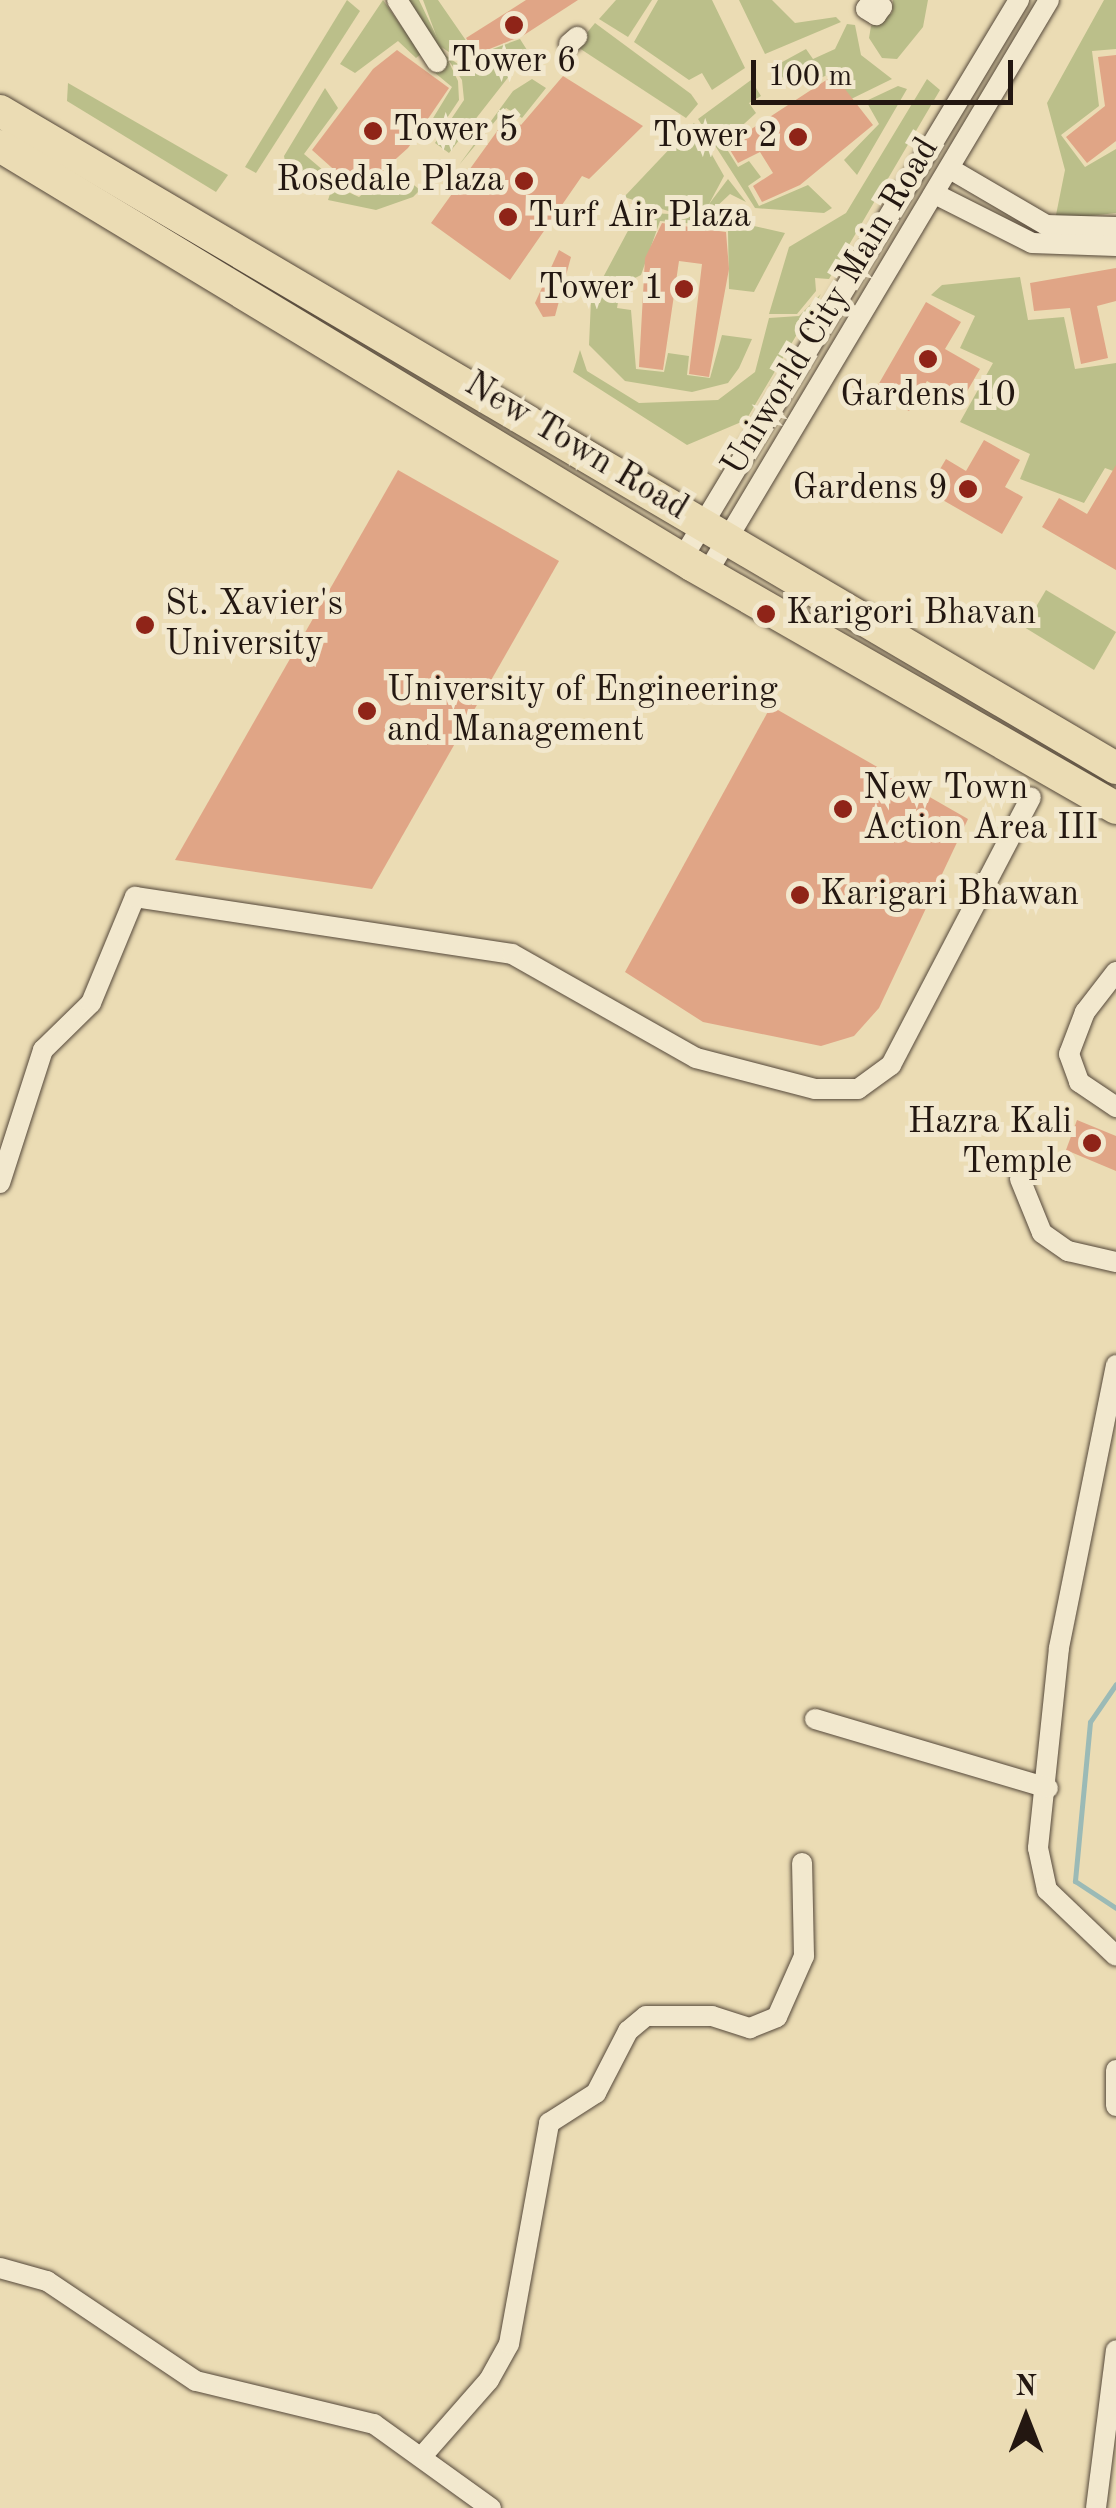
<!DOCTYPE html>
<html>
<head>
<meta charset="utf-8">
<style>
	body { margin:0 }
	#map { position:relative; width:1116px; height:2508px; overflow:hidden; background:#ebdcb4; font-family:"Old Standard TT",serif }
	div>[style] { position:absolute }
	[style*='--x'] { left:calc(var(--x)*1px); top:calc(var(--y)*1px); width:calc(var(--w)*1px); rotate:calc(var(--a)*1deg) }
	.green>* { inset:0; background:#bbbf8a }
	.stream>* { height:5px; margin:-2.5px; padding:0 2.5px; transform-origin:2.5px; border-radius:2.5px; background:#9bbab6 }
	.building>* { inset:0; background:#e0a586 }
	.roads { filter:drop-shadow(0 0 2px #55483a) drop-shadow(0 0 2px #55483a) }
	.street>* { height:20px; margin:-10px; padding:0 10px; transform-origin:10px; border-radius:10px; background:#f2e8ce }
	.primary>* { height:32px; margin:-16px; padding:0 16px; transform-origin:16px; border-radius:16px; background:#ebdcb4 }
	.dots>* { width:28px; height:28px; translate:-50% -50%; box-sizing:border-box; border:5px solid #f2e8ce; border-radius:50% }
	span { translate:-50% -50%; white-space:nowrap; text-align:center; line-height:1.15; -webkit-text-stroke:10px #f2e8ce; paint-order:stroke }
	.poi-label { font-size:35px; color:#231711 }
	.left { translate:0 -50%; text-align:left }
	.right { translate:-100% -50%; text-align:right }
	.street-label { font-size:35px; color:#231711 }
	.north { position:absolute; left:976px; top:2368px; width:100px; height:100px; -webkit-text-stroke:8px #f2e8ce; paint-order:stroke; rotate:0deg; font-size:28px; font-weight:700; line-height:40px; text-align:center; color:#231711 }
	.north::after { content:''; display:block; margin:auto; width:35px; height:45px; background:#231711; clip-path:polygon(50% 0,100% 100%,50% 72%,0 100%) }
	.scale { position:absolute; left:751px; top:60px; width:262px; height:45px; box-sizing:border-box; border:5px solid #231711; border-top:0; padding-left:12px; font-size:30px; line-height:35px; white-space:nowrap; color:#231711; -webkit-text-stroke:8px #f2e8ce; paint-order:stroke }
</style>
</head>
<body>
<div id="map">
	<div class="green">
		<i style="clip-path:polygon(347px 0,360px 11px,256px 173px,245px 167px)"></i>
		<i style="clip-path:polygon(383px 0,421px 54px,416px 58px,398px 41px,355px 73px,340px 64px)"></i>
		<i style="clip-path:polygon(406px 0,419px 0,458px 81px,459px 100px,433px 139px,424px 133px,452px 87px,434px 72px,444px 64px)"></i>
		<i style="clip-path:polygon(423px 0,438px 0,476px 55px,520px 39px,527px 50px,499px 65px,469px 66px,440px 46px)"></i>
		<i style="clip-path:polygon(616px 0,652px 0,628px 37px,599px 19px)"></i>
		<i style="clip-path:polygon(658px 0,712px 0,745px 68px,712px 90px,702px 73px,689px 80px,634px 42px)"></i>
		<i style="clip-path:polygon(739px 0,772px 0,795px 23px,836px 17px,841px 22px,765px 54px)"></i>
		<i style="clip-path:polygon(893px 0,928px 0,923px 27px,897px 59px,882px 58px,869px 38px,871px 26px,892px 13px)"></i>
		<i style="clip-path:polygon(1104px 0,1116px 0,1116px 49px,1092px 51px,1099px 106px,1061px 135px,1085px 167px,1116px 149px,1116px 213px,1055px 220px,1065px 170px,1047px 103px)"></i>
		<i style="clip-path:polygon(595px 23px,691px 94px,698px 104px,686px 118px,576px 46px)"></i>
		<i style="clip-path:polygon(847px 24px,855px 25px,861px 55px,892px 79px,845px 102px,835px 72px,805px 84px,798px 75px,785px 81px,775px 66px,806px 49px,813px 59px,835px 49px)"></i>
		<i style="clip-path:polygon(445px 55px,468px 71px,517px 66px,449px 153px,435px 143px,464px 100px,462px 80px)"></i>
		<i style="clip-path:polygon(532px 79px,546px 88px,522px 118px,506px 108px,459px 165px,513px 91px)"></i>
		<i style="clip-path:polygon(927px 79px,940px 90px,829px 279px,815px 278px,816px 291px,797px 314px,769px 314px,789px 247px,846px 213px)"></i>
		<i style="clip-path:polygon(751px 80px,761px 96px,749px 103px,756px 113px,723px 143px,738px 167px,749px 161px,761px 177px,748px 186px,759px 206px,808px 185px,832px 208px,824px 213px,755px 208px,698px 119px)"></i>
		<i style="clip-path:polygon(68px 83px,228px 175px,216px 192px,67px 101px)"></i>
		<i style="clip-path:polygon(898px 86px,907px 89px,857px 175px,844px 160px,879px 124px,866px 101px)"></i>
		<i style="clip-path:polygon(325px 88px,338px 108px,304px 154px,324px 171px,325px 180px,310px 189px,286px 167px,284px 156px)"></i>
		<i style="clip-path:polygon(694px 123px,724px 176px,708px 206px,684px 216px,624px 197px)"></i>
		<i style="clip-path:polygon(393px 168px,420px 190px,413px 197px,376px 210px,328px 200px,333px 185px,359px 197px)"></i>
		<i style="clip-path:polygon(728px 179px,746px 202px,730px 194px,698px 224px,660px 221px,641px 275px,621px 285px,617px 308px,631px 310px,636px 369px,664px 372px,668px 353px,689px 356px,687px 375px,710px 378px,722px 335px,752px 339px,739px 368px,728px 383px,692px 392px,625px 381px,589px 345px,591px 300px,638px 212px,700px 216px)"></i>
		<i style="clip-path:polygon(732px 221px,785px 233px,754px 292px,729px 289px,728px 231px,709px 228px)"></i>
		<i style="clip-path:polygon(1020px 277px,1028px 320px,1064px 317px,1075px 369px,1116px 363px,1116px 472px,1105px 468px,1084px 503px,1020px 479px,1030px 454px,960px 422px,993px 363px,960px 348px,975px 316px,931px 295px,942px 285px)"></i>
		<i style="clip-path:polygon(821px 294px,746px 420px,687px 445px,573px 372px,580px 350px,587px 371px,639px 403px,718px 400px,755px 372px,769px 318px,799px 316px)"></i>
		<i style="clip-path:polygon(1046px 590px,1116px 632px,1094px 670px,1024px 627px)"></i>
	</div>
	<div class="stream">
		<i style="--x:1116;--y:1684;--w:46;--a:124.4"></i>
		<i style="--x:1090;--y:1722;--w:160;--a:95.4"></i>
		<i style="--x:1075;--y:1881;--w:49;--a:33.4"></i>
	</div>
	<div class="building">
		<i style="clip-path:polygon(526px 0,578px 0,524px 35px,477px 54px,466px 38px)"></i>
		<i style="clip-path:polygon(397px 50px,449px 88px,408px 148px,359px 192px,312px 150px,373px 69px)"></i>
		<i style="clip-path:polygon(1116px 55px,1116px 141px,1087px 163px,1066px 137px,1105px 106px,1098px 57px)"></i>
		<i style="clip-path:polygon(834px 75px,873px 125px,800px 185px,762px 202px,753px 186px,773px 173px,760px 152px,738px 163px,727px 145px)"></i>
		<i style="clip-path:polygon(563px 76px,643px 126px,589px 179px,582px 176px,510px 280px,431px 223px,508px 116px,521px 125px)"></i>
		<i style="clip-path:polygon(662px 223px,726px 232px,729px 269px,709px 377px,689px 374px,702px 264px,679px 261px,663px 370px,639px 367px,645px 258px)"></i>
		<i style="clip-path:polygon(559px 250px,571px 257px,555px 316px,543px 317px,535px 303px)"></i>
		<i style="clip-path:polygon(1116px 268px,1116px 301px,1097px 306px,1108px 358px,1081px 364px,1070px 308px,1034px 311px,1030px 283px)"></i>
		<i style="clip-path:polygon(926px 302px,961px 322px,945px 349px,980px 369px,962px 400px,927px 381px,909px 411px,874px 392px)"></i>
		<i style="clip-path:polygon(984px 440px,1020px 460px,1005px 487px,1023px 497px,1002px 534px,927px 491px,946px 459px,966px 471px)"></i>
		<i style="clip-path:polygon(1116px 465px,1116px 570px,1042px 527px,1059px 498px,1087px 514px)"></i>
		<i style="clip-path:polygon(398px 470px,559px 561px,372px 889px,175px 860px)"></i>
		<i style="clip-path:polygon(771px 706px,968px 819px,879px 1008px,854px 1036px,821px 1046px,703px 1022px,625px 972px)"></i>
		<i style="clip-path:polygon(1077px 1120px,1116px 1136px,1116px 1171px,1066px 1150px)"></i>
	</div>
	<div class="roads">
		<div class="street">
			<i style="--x:397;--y:0;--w:74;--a:57.2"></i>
			<i style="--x:873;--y:0;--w:11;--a:128"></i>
			<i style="--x:866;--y:9;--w:12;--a:31"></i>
			<i style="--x:876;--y:15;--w:10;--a:-53"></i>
			<i style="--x:882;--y:7;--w:11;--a:-139"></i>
			<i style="--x:569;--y:44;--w:11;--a:-41"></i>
			<i style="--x:952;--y:170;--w:109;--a:30.3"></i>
			<i style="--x:1046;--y:225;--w:70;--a:1.6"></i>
			<i style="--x:937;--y:195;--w:106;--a:26.8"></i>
			<i style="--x:1032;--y:243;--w:84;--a:2"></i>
			<i style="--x:682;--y:559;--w:653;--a:-58.92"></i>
			<i style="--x:707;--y:573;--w:667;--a:-59.17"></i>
			<i style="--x:1116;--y:972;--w:51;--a:127.8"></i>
			<i style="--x:1085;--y:1012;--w:45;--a:110.9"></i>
			<i style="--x:1069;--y:1054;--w:30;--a:70"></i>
			<i style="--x:1079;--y:1082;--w:45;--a:34"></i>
			<i style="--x:1020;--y:1179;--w:58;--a:67.8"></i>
			<i style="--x:1042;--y:1233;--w:32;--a:35"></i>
			<i style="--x:1068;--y:1251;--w:49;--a:12.9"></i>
			<i style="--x:0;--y:1183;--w:140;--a:-72.1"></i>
			<i style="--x:43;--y:1050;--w:67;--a:-44.4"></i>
			<i style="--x:91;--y:1003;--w:115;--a:-67.5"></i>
			<i style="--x:135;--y:897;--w:381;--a:8.6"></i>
			<i style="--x:512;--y:954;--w:211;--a:29.5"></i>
			<i style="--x:696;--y:1058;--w:123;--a:14.6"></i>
			<i style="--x:815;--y:1089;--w:43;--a:0"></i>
			<i style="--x:858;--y:1089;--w:41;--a:-36"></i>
			<i style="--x:891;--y:1065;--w:302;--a:-62.4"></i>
			<i style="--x:1116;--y:1365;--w:289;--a:101.4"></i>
			<i style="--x:1059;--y:1648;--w:201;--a:96"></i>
			<i style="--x:1038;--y:1848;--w:43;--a:77.9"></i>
			<i style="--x:1047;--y:1890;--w:95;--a:43.7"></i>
			<i style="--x:815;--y:1719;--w:243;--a:16.5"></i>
			<i style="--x:1116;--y:2070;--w:36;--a:90"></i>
			<i style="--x:0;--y:2268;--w:49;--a:15.5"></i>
			<i style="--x:47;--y:2281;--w:179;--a:33.9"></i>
			<i style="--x:196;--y:2381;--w:183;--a:13.6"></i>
			<i style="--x:374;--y:2424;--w:144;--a:35.7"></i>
			<i style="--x:424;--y:2454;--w:98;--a:-48.7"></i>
			<i style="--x:489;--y:2380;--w:41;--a:-60.9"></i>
			<i style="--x:509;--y:2344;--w:225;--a:-79.7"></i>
			<i style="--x:549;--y:2123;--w:56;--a:-32.6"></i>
			<i style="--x:596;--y:2093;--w:70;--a:-62.7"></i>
			<i style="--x:628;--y:2031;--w:23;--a:-40"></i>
			<i style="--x:646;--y:2016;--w:66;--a:0"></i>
			<i style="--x:712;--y:2016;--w:40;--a:18"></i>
			<i style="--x:750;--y:2028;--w:29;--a:-22"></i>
			<i style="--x:777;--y:2017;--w:67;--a:-66.1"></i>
			<i style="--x:804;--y:1956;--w:93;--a:-91.2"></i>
			<i style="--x:1096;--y:2508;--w:159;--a:-82.8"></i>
		</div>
		<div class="primary">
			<i style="--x:0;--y:111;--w:1295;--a:30.49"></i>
			<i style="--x:0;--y:146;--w:809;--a:31.19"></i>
			<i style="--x:692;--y:565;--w:489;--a:29.8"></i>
		</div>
	</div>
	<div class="dots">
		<i style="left:514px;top:25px;background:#8f2418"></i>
		<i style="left:373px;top:131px;background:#8f2418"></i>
		<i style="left:798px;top:137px;background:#8f2418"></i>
		<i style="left:524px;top:181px;background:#8f2418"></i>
		<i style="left:508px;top:217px;background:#8f2418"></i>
		<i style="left:684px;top:289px;background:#8f2418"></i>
		<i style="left:928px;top:359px;background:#8f2418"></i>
		<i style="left:968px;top:489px;background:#8f2418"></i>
		<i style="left:766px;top:614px;background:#8f2418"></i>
		<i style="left:145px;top:625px;background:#8f2418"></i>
		<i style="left:367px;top:711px;background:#8f2418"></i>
		<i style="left:843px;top:809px;background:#8f2418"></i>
		<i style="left:800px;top:895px;background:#8f2418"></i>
		<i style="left:1092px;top:1143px;background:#8f2418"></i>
	</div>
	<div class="poi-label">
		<span style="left:514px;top:62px">Tower 6</span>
		<span class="left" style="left:393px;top:131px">Tower 5</span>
		<span class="right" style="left:778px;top:137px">Tower 2</span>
		<span class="right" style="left:504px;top:181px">Rosedale Plaza</span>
		<span class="left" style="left:528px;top:217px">Turf Air Plaza</span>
		<span class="right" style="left:664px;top:289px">Tower 1</span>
		<span style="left:928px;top:396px">Gardens 10</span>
		<span class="right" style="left:948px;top:489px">Gardens 9</span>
		<span class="left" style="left:165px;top:625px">St. Xavier's<br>University</span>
		<span class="left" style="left:786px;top:614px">Karigori Bhavan</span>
		<span class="left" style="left:387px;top:711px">University of Engineering<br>and Management</span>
		<span class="left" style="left:863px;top:809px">New Town<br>Action Area III</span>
		<span class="left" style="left:820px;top:895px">Karigari Bhawan</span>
		<span class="right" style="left:1072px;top:1143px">Hazra Kali<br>Temple</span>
	</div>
	<div class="street-label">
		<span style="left:831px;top:307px;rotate:-59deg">Uniworld City Main Road</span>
		<span style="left:576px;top:447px;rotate:31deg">New Town Road</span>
	</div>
	<div class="north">N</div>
	<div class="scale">100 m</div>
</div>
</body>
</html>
